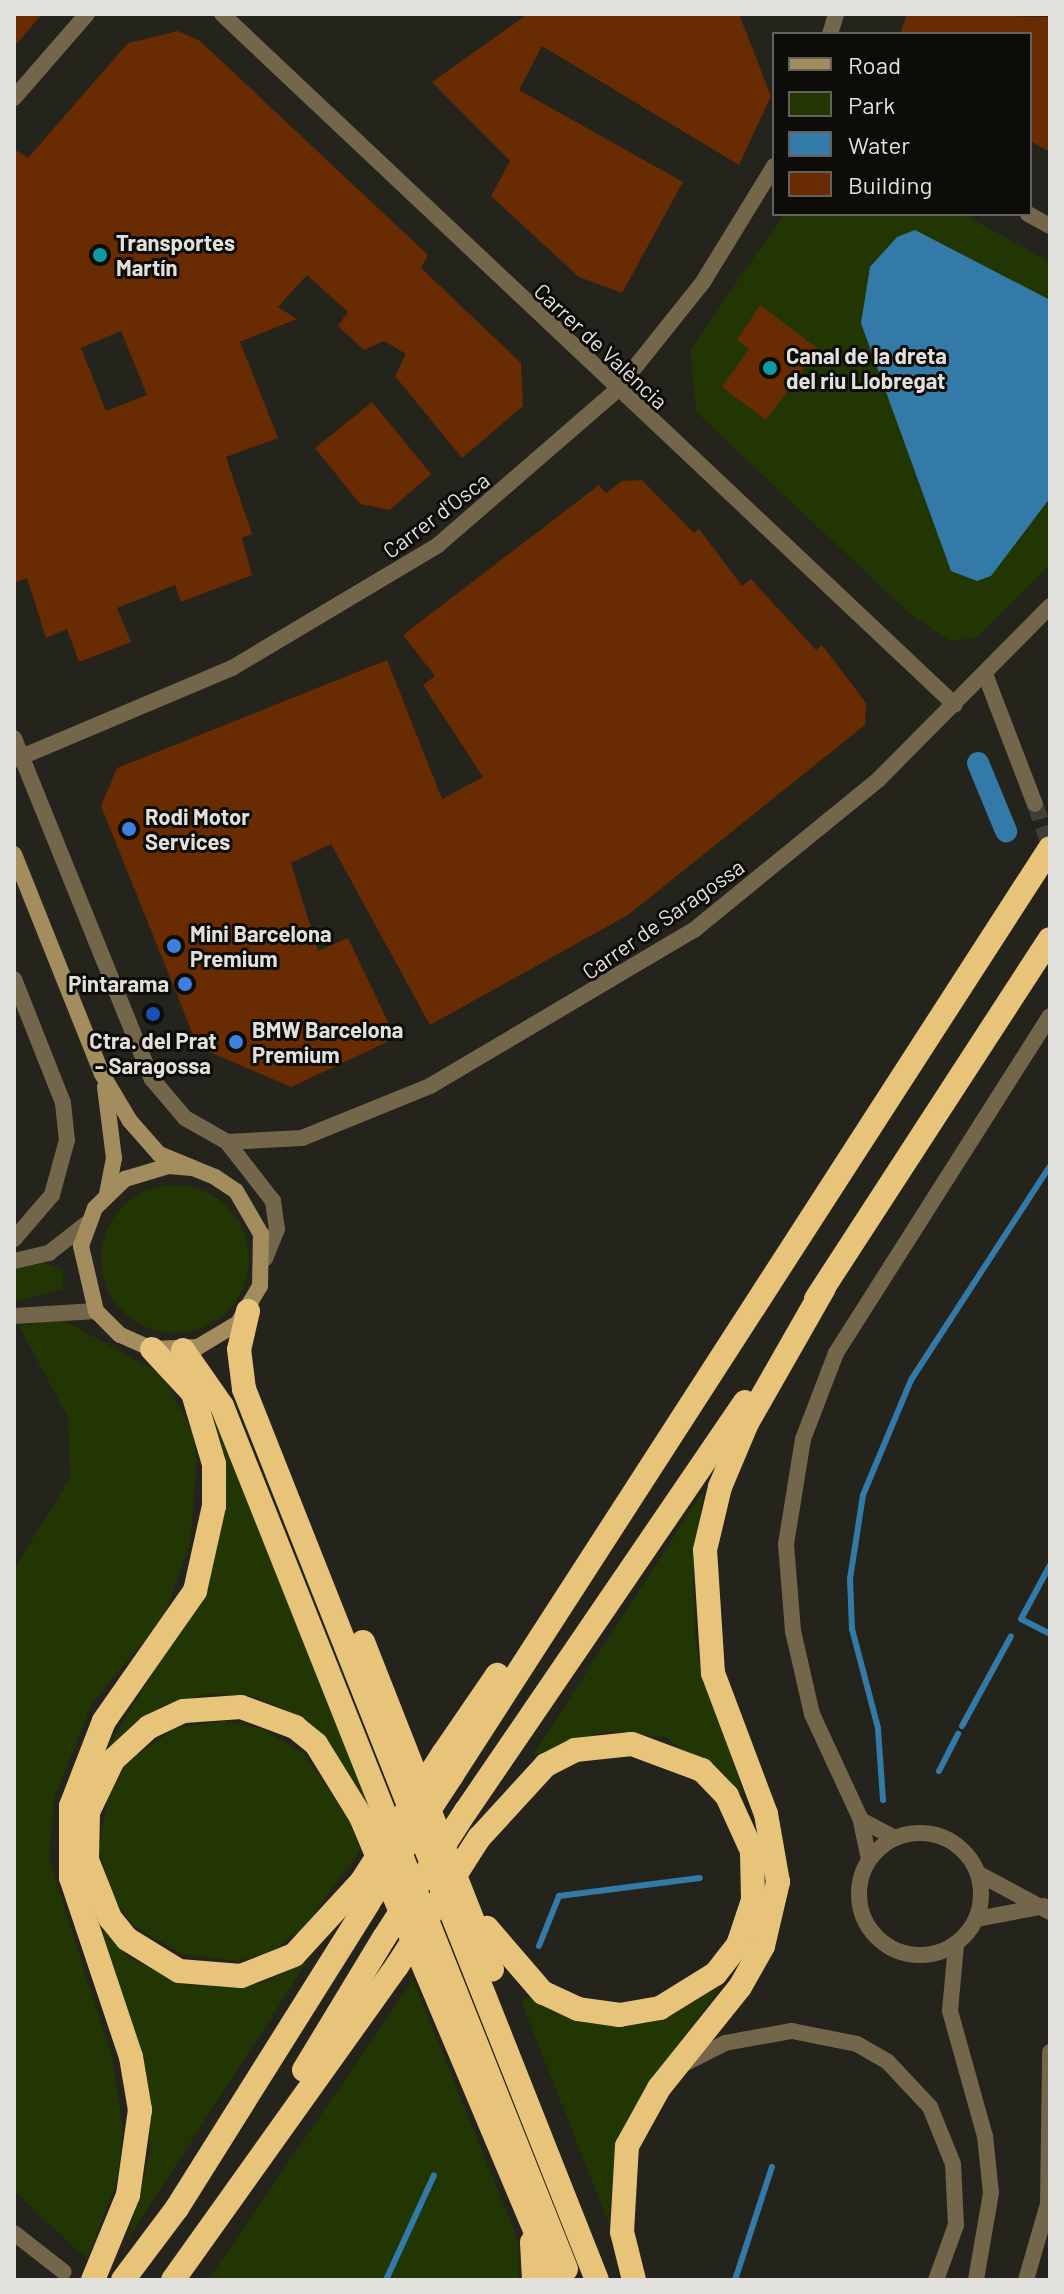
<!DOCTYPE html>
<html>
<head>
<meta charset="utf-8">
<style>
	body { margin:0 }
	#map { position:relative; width:1064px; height:2294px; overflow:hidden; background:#24231c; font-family:Barlow,sans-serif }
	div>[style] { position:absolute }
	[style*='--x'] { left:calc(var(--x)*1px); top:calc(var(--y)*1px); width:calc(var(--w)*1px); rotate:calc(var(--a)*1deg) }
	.green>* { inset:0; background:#223604 }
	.round { border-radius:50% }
	.water>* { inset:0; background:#337aa8 }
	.stream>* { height:6px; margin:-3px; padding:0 3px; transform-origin:3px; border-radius:3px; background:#337aa8 }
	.canal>* { height:22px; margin:-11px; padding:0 11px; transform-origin:11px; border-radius:11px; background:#337aa8 }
	.building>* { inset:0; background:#692b02 }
	.street-tunnel>* { height:16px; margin-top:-8px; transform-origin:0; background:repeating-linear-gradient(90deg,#403f39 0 16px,transparent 0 24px) }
	.street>* { height:16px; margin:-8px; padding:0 8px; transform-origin:8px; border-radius:8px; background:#74664a }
	.street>.ring { margin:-8px; padding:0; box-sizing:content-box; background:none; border:16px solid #74664a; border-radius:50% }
	.secondary>* { height:16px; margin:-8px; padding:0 8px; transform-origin:8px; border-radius:8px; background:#a38c5e }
	.highway>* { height:24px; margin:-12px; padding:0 12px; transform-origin:12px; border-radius:12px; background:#e8c47b }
	.highway-bridge>* { height:24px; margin:-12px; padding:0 12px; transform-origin:12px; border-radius:12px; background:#e8c47b }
	.dots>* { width:22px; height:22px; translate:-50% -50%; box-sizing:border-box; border:4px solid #0d0c09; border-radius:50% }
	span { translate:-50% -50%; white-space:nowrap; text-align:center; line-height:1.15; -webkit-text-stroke:6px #0d0c09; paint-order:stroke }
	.poi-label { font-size:22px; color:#e1e0dc; font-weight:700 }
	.left { translate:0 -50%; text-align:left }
	.right { translate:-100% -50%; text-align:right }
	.street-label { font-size:22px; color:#e1e0dc }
	.frame { position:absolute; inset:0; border:16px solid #e1e0dc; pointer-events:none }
	.legend { position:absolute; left:772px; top:32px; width:260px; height:184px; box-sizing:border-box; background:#0d0c09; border:2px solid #62615d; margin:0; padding:10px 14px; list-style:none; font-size:24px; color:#e1e0dc }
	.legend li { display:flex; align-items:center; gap:16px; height:40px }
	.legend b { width:40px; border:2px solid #62615d }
</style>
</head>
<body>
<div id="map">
	<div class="green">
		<i style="clip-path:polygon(784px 214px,963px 214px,1050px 262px,1050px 565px,976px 638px,950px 641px,911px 615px,696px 412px,690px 350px)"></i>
		<i class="round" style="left:101px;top:1185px;width:148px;height:148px"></i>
		<i style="clip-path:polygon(45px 1263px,63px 1270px,63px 1289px,14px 1302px,14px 1268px)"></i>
		<i style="clip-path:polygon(61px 1319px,163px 1375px,192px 1432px,197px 1461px,190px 1543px,163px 1619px,93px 1702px,54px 1798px,49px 1860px,113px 2060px,123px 2130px,117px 2180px,87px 2259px,14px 2191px,14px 1569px,70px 1478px,68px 1417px,19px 1326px)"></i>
		<i style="clip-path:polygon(210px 1413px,213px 1415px,377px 1825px,372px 1827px,328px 1742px,300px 1717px,257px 1697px,211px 1693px,163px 1706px,104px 1753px,208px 1583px)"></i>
		<i style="clip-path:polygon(704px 1490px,693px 1579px,696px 1648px,744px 1797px,666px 1737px,606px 1731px,533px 1755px)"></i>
		<i style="clip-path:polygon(224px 1721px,263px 1729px,304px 1754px,347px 1816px,360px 1850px,304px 1928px,272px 1951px,239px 1961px,182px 1954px,135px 1927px,112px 1897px,99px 1848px,109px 1795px,127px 1762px,175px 1728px)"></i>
		<i style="clip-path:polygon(96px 1916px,129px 1957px,186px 1985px,262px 1983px,307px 1962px,127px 2241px,150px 2153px,149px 2094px)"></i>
		<i style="clip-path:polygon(413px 1980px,519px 2242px,519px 2280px,208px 2280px)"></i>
		<i style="clip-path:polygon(722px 1985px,628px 2116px,614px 2155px,609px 2224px,521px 2001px,530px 1997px,555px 2013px,622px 2026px,657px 2021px)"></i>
	</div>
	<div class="water">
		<i style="clip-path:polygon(915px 230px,1050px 300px,1050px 498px,991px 576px,977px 581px,951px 571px,861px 323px,870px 267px,897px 237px)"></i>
	</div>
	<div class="stream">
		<i style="--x:1050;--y:1565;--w:61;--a:118.2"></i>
		<i style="--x:1021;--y:1619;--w:33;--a:27"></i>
		<i style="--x:962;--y:1726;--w:102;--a:-61.4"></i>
		<i style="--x:939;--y:1771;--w:42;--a:-62.8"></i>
		<i style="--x:883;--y:1800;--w:72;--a:-94"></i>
		<i style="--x:878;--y:1728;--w:102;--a:-104.7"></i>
		<i style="--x:852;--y:1629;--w:50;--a:-92.3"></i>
		<i style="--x:850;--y:1579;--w:85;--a:-81.2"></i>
		<i style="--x:863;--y:1495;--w:125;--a:-67.3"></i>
		<i style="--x:911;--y:1380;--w:255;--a:-57"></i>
		<i style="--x:539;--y:1946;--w:54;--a:-68.2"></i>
		<i style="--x:559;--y:1896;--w:142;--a:-7.3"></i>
		<i style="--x:386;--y:2280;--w:115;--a:-65.4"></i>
		<i style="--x:735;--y:2280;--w:119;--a:-71.9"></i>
	</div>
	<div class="canal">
		<i style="--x:978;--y:763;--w:74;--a:67.6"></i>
	</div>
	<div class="building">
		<i style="clip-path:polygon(14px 14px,42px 14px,14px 47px)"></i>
		<i style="clip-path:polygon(528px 14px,739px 14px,771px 96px,739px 165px,542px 46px,519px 90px,683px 182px,622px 293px,579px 277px,491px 196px,510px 161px,432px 82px)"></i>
		<i style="clip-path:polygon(907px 14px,1050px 17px,1050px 152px,1030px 141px,1030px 34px,900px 34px)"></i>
		<i style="clip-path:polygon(evenodd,178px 31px,200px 41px,428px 255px,421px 268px,521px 363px,523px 406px,462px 458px,395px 376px,406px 354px,384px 341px,364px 350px,338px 326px,348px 312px,307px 275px,278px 307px,297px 319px,240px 342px,278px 438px,226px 457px,252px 534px,242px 538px,252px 575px,181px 602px,175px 585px,117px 608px,131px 642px,79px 662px,67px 629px,46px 638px,27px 578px,14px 583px,14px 149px,28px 158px,128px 43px,178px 31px,121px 331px,147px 395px,106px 411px,81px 348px,121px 331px)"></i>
		<i style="clip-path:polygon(760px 305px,818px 349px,766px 420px,722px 387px,749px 349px,737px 340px)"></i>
		<i style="clip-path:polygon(372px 402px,431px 474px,390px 510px,360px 504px,315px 448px)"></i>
		<i style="clip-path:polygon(642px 480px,694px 533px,699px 529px,742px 586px,751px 579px,816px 650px,822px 645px,866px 703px,865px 725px,628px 915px,430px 1025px,331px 844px,291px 863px,318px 951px,348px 938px,390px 1026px,387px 1042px,291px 1087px,198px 1047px,101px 806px,117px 768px,387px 660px,442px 799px,483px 777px,423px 685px,435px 676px,403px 635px,599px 485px,606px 493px,622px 481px)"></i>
	</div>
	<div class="street-tunnel">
		<i style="--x:1035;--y:804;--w:46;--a:70.8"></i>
	</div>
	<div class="street">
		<i style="--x:222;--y:14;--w:1007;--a:43.31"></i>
		<i style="--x:830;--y:34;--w:21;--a:-73"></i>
		<i style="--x:14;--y:98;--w:111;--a:-49"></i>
		<i style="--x:1028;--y:214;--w:25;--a:29"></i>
		<i style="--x:985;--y:674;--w:139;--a:69"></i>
		<i style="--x:14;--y:738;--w:368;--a:68"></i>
		<i style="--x:152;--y:1079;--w:51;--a:49.8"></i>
		<i style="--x:185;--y:1118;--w:48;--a:29.7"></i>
		<i style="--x:227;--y:1142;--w:75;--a:52.1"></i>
		<i style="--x:273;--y:1201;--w:28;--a:82"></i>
		<i style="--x:277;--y:1229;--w:32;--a:112"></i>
		<i style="--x:14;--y:760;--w:237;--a:-22.9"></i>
		<i style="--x:232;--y:668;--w:240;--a:-30.8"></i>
		<i style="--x:438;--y:545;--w:235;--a:-40.9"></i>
		<i style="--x:616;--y:391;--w:139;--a:-51.4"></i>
		<i style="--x:703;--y:282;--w:136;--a:-58.5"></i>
		<i style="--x:14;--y:979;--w:133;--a:68.4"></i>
		<i style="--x:63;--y:1103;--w:37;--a:84"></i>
		<i style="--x:67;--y:1140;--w:57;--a:105.3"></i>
		<i style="--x:52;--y:1195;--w:58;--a:130.8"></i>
		<i style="--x:227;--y:1142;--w:75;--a:-3.1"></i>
		<i style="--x:302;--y:1138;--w:138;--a:-22.1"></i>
		<i style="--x:430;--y:1086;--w:307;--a:-30.6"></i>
		<i style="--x:694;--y:930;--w:239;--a:-39.2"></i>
		<i style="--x:879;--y:779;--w:243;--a:-45.3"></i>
		<i style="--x:14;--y:1261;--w:36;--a:-13"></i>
		<i style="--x:49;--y:1253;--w:47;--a:-38.1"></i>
		<i style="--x:14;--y:1316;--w:82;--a:-3.5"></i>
		<i style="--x:861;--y:1820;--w:38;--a:28"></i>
		<i class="ring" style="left:859px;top:1833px;width:106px;height:106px"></i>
		<i style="--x:869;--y:1859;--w:40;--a:-102"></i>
		<i style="--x:861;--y:1820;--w:117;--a:-114.8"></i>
		<i style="--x:812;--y:1714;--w:85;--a:-102.9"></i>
		<i style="--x:793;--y:1631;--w:87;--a:-94.6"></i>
		<i style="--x:786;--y:1544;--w:106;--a:-80.8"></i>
		<i style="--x:803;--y:1439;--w:92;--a:-69"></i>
		<i style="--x:836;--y:1353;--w:399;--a:-57.6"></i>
		<i style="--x:979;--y:1874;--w:81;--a:28.2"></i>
		<i style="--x:977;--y:1919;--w:68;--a:-11"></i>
		<i style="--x:956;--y:1945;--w:66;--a:95.2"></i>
		<i style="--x:950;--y:2011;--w:130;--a:74.4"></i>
		<i style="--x:985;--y:2136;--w:57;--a:84"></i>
		<i style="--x:991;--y:2193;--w:88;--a:99.8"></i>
		<i style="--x:684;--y:2064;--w:46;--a:-27.1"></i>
		<i style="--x:725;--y:2043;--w:68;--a:-10.2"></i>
		<i style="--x:792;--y:2031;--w:66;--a:11.3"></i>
		<i style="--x:857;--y:2044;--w:34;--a:30"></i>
		<i style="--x:887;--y:2061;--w:63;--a:46.9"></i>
		<i style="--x:930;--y:2107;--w:61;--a:68"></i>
		<i style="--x:953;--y:2164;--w:61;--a:87.2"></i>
		<i style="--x:956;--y:2225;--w:59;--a:110"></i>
		<i style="--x:14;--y:2233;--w:63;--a:38"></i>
		<i style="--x:1026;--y:2280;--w:79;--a:-73.9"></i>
		<i style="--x:1048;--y:2204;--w:152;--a:-89.2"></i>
	</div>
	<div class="secondary">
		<i style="--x:14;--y:854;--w:237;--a:68.2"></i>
		<i style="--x:102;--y:1074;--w:55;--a:59.2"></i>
		<i style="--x:130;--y:1121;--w:44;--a:48.7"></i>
		<i style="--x:159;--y:1154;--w:61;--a:22.3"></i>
		<i style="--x:215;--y:1177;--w:25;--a:34"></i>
		<i style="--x:236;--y:1191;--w:50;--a:59.8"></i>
		<i style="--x:261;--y:1234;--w:52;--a:91.1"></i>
		<i style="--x:260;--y:1286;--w:43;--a:120.7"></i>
		<i style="--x:238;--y:1323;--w:47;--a:149"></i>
		<i style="--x:198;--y:1347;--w:46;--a:177.5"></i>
		<i style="--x:152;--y:1349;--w:35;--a:-156"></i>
		<i style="--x:120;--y:1335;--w:34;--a:-135"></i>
		<i style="--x:96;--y:1311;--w:67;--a:-103"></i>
		<i style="--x:81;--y:1246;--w:40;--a:-69.8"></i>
		<i style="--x:95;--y:1208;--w:42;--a:-44"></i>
		<i style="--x:125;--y:1179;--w:46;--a:-16.5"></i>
		<i style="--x:169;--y:1166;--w:23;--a:5"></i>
		<i style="--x:105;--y:1087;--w:72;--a:82.8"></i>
		<i style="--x:114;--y:1158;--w:36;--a:101"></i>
	</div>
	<div class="highway">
		<i style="--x:816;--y:1299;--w:429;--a:-57"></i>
		<i style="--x:248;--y:1311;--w:39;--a:103"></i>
		<i style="--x:239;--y:1349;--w:40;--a:82.9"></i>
		<i style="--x:244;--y:1389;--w:958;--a:68.39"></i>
		<i style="--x:183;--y:1350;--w:68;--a:55.1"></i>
		<i style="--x:222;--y:1406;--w:929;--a:68.27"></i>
		<i style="--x:363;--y:1642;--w:352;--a:68.5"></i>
		<i style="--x:443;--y:1754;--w:96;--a:-55.6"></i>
		<i style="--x:452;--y:1775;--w:1103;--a:-57.17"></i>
		<i style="--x:466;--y:1811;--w:495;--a:-55.7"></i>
		<i style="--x:479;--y:1838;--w:99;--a:-47.5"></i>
		<i style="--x:546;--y:1765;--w:33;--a:-27"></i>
		<i style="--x:575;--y:1750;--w:57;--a:-6"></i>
		<i style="--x:632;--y:1744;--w:75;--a:20.4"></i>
		<i style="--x:702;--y:1770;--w:36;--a:46"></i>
		<i style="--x:727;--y:1796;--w:60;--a:65.6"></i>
		<i style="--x:752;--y:1851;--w:49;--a:88.8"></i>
		<i style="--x:753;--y:1900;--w:47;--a:108.4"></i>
		<i style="--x:738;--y:1945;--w:37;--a:128"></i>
		<i style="--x:715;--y:1974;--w:65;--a:148.3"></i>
		<i style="--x:660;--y:2008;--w:41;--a:170.1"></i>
		<i style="--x:620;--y:2015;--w:42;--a:-171.9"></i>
		<i style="--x:578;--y:2009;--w:38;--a:-155"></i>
		<i style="--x:543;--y:1993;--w:86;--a:-130.7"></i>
		<i style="--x:362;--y:1881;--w:100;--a:132.6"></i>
		<i style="--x:294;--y:1955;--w:57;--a:158.4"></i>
		<i style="--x:241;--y:1976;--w:62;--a:-175.4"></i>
		<i style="--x:179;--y:1971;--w:61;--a:-148.4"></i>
		<i style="--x:127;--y:1939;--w:27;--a:-129"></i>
		<i style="--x:110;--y:1918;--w:62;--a:-111.6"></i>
		<i style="--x:87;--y:1860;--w:48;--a:-88.8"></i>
		<i style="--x:88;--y:1812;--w:58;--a:-64.3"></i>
		<i style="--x:113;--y:1760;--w:49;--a:-42.5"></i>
		<i style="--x:149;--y:1727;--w:38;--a:-25"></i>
		<i style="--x:184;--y:1711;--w:57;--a:-4"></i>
		<i style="--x:241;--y:1707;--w:58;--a:20.3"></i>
		<i style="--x:295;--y:1727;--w:27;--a:39"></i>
		<i style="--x:316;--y:1744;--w:86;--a:58.3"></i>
		<i style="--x:361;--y:1817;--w:502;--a:67.16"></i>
		<i style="--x:304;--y:2070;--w:154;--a:-58.8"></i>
		<i style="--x:532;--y:2242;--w:38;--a:87"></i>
		<i style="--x:93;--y:2280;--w:92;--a:-67.6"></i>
		<i style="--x:128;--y:2195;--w:86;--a:-82"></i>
		<i style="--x:140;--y:2110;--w:54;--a:-99.6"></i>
		<i style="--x:131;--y:2057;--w:189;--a:-108.5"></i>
		<i style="--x:71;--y:1878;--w:72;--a:-90"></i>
		<i style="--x:71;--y:1806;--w:91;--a:-68.8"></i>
		<i style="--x:104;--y:1721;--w:159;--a:-55"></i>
		<i style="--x:195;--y:1591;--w:87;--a:-77.4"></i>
		<i style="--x:214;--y:1506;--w:42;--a:-90"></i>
		<i style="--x:214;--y:1464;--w:74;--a:-106.5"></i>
		<i style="--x:193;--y:1393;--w:60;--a:-133"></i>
		<i style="--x:123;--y:2280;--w:90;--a:-53.1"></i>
		<i style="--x:177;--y:2208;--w:360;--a:-57.9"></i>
		<i style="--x:173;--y:2280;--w:386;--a:-54.5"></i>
		<i style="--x:634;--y:2280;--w:49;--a:-104"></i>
		<i style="--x:622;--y:2232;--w:86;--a:-86.7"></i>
		<i style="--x:627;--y:2146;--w:66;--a:-61.1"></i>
		<i style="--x:659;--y:2088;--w:129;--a:-51.3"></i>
		<i style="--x:740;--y:1987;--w:47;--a:-60.7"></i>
		<i style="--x:763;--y:1946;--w:66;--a:-76.8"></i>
		<i style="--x:778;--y:1882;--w:69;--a:-100"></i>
		<i style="--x:766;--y:1814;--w:151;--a:-110.6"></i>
		<i style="--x:713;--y:1673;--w:123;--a:-93.7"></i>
		<i style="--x:705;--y:1550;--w:65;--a:-76.6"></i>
		<i style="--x:720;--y:1487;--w:69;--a:-67.1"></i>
		<i style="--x:747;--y:1423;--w:155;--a:-60.3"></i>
	</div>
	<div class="highway-bridge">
		<i style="--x:362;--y:1881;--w:151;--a:-57.5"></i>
		<i style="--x:368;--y:1903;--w:153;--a:-56.7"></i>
		<i style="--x:384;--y:1938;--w:151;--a:-57.2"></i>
		<i style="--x:397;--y:1966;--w:152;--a:-57.4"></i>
	</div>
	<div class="dots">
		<i style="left:100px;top:255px;background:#0f9aa8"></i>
		<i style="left:770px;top:368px;background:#0f9aa8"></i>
		<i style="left:129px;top:829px;background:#3f7fe0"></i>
		<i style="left:174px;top:946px;background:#3f7fe0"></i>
		<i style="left:185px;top:984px;background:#3f7fe0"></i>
		<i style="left:153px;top:1014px;background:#1a4fb4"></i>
		<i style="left:236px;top:1042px;background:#3f7fe0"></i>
	</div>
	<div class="poi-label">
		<span class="left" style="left:116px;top:255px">Transportes<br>Martín</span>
		<span class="left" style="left:786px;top:368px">Canal de la dreta<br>del riu Llobregat</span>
		<span class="left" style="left:145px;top:829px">Rodi Motor<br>Services</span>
		<span class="left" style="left:190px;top:946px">Mini Barcelona<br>Premium</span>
		<span class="right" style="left:169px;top:984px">Pintarama</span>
		<span class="left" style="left:252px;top:1042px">BMW Barcelona<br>Premium</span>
		<span style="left:153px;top:1053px">Ctra. del Prat<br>- Saragossa</span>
	</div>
	<div class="street-label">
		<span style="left:601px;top:346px;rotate:43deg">Carrer de València</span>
		<span style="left:436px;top:515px;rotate:-37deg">Carrer d'Osca</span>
		<span style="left:663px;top:919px;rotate:-35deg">Carrer de Saragossa</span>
	</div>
	<div class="frame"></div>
	<ul class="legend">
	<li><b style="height:10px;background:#a38c5e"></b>Road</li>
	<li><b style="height:22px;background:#223604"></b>Park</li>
	<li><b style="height:22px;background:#337aa8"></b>Water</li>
	<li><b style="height:22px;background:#692b02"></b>Building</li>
	</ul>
</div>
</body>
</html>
